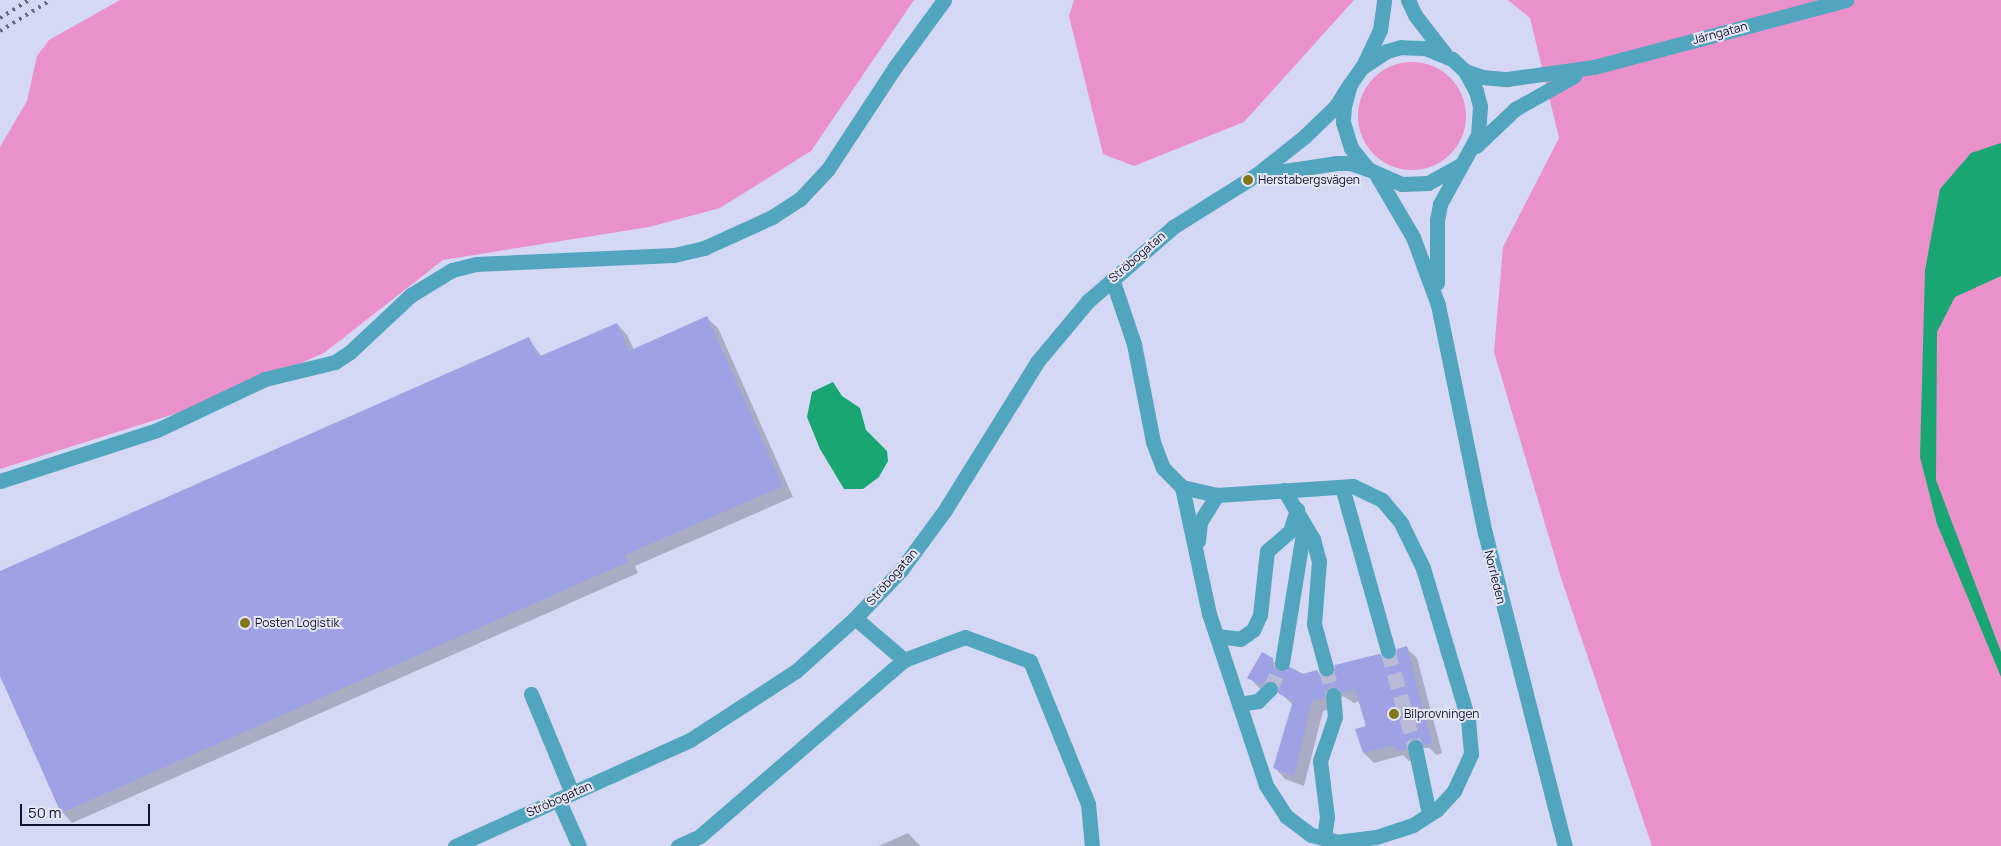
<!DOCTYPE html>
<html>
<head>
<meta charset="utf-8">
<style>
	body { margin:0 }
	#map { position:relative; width:2001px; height:846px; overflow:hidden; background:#d5d8f4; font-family:Manrope,sans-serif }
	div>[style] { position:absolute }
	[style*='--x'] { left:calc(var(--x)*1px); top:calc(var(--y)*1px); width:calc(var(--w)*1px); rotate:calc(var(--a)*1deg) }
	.green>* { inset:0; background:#ea91cb }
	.round { border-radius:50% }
	.water>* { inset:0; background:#1aa672 }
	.shadow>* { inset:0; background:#0003 }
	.building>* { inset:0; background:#9ea2e4 }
	.minor-tunnel>* { height:15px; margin-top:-7.5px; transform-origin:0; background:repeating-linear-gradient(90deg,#b8bad6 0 15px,transparent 0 23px) }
	.minor>* { height:15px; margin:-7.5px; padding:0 7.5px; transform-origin:7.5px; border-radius:7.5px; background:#52a5bf }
	.rail>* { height:4px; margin-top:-2px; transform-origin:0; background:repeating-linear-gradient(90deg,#666881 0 2.5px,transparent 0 7.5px) }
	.dots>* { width:14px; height:14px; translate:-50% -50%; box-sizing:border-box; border:2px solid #e5e6f4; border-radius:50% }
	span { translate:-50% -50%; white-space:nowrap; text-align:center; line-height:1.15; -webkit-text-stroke:4px #e5e6f4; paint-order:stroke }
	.street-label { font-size:12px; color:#13132b }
	.poi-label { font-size:12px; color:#13132b }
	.left { translate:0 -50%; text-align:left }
	.scale { position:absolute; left:20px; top:804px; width:130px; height:22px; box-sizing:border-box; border:2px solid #13132b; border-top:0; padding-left:6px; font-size:15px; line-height:18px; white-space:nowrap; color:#13132b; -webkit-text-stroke:4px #e5e6f4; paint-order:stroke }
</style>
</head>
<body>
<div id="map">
	<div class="green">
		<i style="clip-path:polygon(120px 0,914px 0,811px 151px,720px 208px,649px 227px,443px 260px,324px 353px,206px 404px,0 469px,0 147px,27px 101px,37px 56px,49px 40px)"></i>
		<i style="clip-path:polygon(1074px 0,1354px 0,1244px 122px,1134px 166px,1103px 154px,1069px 16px)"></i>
		<i style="clip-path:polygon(1508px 0,2001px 0,2001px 846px,1652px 846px,1562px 581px,1494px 352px,1503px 247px,1559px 138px,1530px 18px)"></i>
		<i class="round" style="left:1358px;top:62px;width:108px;height:108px"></i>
	</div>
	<div class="water">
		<i style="clip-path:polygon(2001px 143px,2001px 276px,1955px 297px,1937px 332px,1936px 480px,2001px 652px,2001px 677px,1937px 524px,1920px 457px,1925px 270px,1940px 189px,1971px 153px)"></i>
		<i style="clip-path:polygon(833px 382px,842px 396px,860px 408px,866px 430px,887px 451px,888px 461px,879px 477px,863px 489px,844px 489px,820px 449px,807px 417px,812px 392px)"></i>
	</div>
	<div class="shadow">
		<i style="clip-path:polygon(707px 318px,718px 328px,793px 497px,635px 566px,638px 573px,72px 823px,62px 812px,0 673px,0 572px,529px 339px,542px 357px,617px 324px,627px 335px,634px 350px)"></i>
		<i style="clip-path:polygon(1406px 648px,1417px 658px,1442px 753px,1436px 755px,1430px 748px,1423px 748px,1416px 759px,1409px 761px,1403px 755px,1374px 763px,1364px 753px,1368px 727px,1360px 701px,1354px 703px,1343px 696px,1335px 701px,1334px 708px,1323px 711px,1304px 786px,1285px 779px,1275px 768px,1293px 705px,1279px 692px,1273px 695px,1259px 688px,1249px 677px,1272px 660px,1283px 670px,1328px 678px,1390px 662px)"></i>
		<i style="clip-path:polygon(908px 833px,920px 846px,879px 846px)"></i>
	</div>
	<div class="building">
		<i style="clip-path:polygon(707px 316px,783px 486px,625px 555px,628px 562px,61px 813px,0 676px,0 571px,529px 337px,538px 357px,617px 323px,629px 351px)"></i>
		<i style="clip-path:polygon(1407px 646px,1432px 743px,1424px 745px,1414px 738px,1408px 740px,1406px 749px,1397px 751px,1394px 745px,1363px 753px,1355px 729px,1366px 726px,1355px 689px,1342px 693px,1332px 686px,1325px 691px,1324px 698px,1312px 701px,1294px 776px,1273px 768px,1293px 701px,1278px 693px,1279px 686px,1273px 680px,1261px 685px,1247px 678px,1262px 652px,1273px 658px,1273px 667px,1280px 672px,1290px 667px,1303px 674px,1317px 670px,1320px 675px,1328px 677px,1333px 674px,1335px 665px,1379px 654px,1390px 660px,1395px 657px,1397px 649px)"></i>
	</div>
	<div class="minor-tunnel">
		<i style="--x:1388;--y:651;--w:100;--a:74.3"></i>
		<i style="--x:1326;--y:668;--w:28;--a:75"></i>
		<i style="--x:1270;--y:689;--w:29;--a:-65"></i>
	</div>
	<div class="minor">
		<i style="--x:1408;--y:0;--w:17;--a:65"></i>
		<i style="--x:1415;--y:15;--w:49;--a:52.4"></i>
		<i style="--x:1364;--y:64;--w:38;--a:-65"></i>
		<i style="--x:1380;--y:30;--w:30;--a:-82"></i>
		<i style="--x:1465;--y:71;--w:18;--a:19"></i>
		<i style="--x:1482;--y:77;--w:25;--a:5"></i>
		<i style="--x:1507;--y:79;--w:88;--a:-7.9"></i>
		<i style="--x:1594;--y:67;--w:261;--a:-14.9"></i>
		<i style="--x:1476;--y:146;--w:54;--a:-43.5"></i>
		<i style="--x:1515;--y:109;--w:68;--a:-29.2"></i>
		<i style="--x:1257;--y:175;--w:81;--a:-8.5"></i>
		<i style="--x:1337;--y:163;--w:13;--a:0"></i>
		<i style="--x:1350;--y:163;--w:18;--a:19"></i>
		<i style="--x:1377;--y:176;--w:71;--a:59.5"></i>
		<i style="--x:1413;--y:237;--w:72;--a:69.8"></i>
		<i style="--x:1438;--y:305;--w:233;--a:78.4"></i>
		<i style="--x:1485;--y:533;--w:323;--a:75.7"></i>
		<i style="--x:1112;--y:279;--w:69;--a:71.3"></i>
		<i style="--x:1134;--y:344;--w:100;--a:79"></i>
		<i style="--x:1153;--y:442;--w:28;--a:69"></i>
		<i style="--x:1163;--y:468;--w:27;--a:45"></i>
		<i style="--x:1182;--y:487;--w:36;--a:13"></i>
		<i style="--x:1217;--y:495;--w:136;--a:-3.8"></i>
		<i style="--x:1353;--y:486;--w:32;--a:26"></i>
		<i style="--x:1382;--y:500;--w:30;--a:50"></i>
		<i style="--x:1401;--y:523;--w:50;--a:63.9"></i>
		<i style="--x:1423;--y:568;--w:158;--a:73.4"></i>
		<i style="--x:1468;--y:719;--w:35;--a:85"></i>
		<i style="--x:1471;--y:754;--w:41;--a:114.7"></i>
		<i style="--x:1454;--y:791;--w:26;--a:133"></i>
		<i style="--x:1436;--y:810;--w:27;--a:147"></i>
		<i style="--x:1413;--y:825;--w:39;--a:162"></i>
		<i style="--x:1376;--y:837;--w:38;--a:173"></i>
		<i style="--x:1338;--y:842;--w:28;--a:-165"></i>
		<i style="--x:1311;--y:835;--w:31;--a:-143"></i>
		<i style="--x:1286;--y:816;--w:37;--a:-123"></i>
		<i style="--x:1266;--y:785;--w:180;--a:-108.4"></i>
		<i style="--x:1209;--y:614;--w:130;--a:-102"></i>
		<i style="--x:1437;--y:283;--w:63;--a:-90"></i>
		<i style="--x:1437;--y:220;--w:16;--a:-79"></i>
		<i style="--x:1440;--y:204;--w:79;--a:-61.2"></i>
		<i style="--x:1478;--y:135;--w:29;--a:-86"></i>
		<i style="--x:1480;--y:106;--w:16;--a:-105"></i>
		<i style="--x:1476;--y:91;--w:23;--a:-119"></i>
		<i style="--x:1465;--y:71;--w:18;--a:-137"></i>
		<i style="--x:1452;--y:59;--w:29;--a:-158"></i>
		<i style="--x:1425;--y:48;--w:24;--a:-178"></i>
		<i style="--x:1401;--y:47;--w:15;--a:164"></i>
		<i style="--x:1387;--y:51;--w:30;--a:147"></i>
		<i style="--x:1362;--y:67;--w:21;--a:125"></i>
		<i style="--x:1350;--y:84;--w:23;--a:105"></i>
		<i style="--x:1344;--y:106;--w:16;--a:94"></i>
		<i style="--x:1343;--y:122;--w:27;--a:73"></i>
		<i style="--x:1351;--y:148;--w:27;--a:51"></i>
		<i style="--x:1368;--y:169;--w:37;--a:24"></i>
		<i style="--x:1402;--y:184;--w:26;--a:-2"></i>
		<i style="--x:1428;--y:183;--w:37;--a:-29"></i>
		<i style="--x:0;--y:481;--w:165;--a:-18"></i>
		<i style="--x:157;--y:430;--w:119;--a:-25.3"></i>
		<i style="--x:265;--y:379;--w:72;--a:-13.7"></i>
		<i style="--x:335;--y:362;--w:18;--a:-34"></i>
		<i style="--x:350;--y:352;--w:83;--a:-43.1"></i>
		<i style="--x:411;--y:295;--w:48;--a:-31.4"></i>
		<i style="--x:452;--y:270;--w:25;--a:-14"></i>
		<i style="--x:476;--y:264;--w:198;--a:-2.6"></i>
		<i style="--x:674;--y:255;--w:31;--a:-13"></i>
		<i style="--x:704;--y:248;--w:75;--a:-24.5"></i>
		<i style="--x:772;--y:217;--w:33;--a:-33"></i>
		<i style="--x:800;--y:199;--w:41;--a:-47"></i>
		<i style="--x:828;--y:169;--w:122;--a:-56.7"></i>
		<i style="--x:895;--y:67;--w:83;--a:-53.8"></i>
		<i style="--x:1342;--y:487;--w:170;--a:74.3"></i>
		<i style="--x:1284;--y:490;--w:57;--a:59.4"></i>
		<i style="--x:1313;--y:539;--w:23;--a:75"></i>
		<i style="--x:1319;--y:561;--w:63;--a:94.5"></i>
		<i style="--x:1314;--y:624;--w:46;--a:74.7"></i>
		<i style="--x:1198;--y:541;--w:19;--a:-84"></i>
		<i style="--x:1200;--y:522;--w:32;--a:-58"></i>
		<i style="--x:855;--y:618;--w:65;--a:40.6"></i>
		<i style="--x:1217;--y:636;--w:23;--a:7"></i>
		<i style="--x:1240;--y:639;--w:16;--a:-35"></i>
		<i style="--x:1253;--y:630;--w:17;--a:-65"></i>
		<i style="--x:1260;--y:615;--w:64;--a:-83.8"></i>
		<i style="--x:1267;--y:551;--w:30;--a:-41"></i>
		<i style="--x:1290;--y:531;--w:23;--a:-72"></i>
		<i style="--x:1282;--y:663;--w:132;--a:-80.8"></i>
		<i style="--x:1303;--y:533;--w:13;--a:-103"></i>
		<i style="--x:531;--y:694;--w:107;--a:67.5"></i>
		<i style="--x:1239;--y:704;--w:19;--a:-9"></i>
		<i style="--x:1258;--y:701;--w:17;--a:-45"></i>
		<i style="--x:1415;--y:747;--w:68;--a:78.2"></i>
		<i style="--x:558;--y:799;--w:51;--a:65.9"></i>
		<i style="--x:1324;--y:838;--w:21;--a:-82"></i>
		<i style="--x:1327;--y:817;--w:56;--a:-97.1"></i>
		<i style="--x:1320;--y:761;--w:46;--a:-71.2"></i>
		<i style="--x:1335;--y:717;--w:22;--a:-95"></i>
		<i style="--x:455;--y:846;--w:258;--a:-24.3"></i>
		<i style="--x:690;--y:740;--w:126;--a:-33.1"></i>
		<i style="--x:796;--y:671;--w:79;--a:-41.9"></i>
		<i style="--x:855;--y:618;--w:66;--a:-46.2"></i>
		<i style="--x:901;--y:570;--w:74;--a:-53.7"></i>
		<i style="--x:945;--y:510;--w:174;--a:-58.1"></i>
		<i style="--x:1037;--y:362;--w:80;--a:-50.1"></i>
		<i style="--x:1088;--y:301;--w:113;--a:-41"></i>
		<i style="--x:1173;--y:227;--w:98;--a:-32.1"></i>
		<i style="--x:1256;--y:175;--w:63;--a:-38.5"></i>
		<i style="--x:1305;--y:136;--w:43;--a:-44.1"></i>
		<i style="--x:1336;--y:106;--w:26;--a:-58"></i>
		<i style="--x:678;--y:846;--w:24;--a:-24"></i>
		<i style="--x:700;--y:836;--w:269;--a:-40.8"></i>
		<i style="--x:904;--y:660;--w:65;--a:-20.7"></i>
		<i style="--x:965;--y:637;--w:69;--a:20.3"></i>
		<i style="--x:1030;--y:661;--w:154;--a:67.9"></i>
		<i style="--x:1088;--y:804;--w:42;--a:84.6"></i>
	</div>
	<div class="rail">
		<i style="--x:0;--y:18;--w:34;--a:-32"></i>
		<i style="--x:0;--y:31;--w:60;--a:-31.3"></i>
	</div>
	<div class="dots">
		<i style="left:1248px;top:180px;background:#827518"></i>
		<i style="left:245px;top:623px;background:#827518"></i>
		<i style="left:1394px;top:714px;background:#827518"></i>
	</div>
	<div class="street-label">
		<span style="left:1720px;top:33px;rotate:-15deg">Järngatan</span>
		<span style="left:1137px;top:257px;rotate:-41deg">Ströbogatan</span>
		<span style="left:892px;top:577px;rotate:-49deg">Ströbogatan</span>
		<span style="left:1495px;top:577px;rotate:76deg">Norrleden</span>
		<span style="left:559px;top:799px;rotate:-24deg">Ströbogatan</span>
	</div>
	<div class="poi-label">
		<span class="left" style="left:1258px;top:180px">Herstabergsvägen</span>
		<span class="left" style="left:255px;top:623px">Posten Logistik</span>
		<span class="left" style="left:1404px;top:714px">Bilprovningen</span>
	</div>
	<div class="scale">50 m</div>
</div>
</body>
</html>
